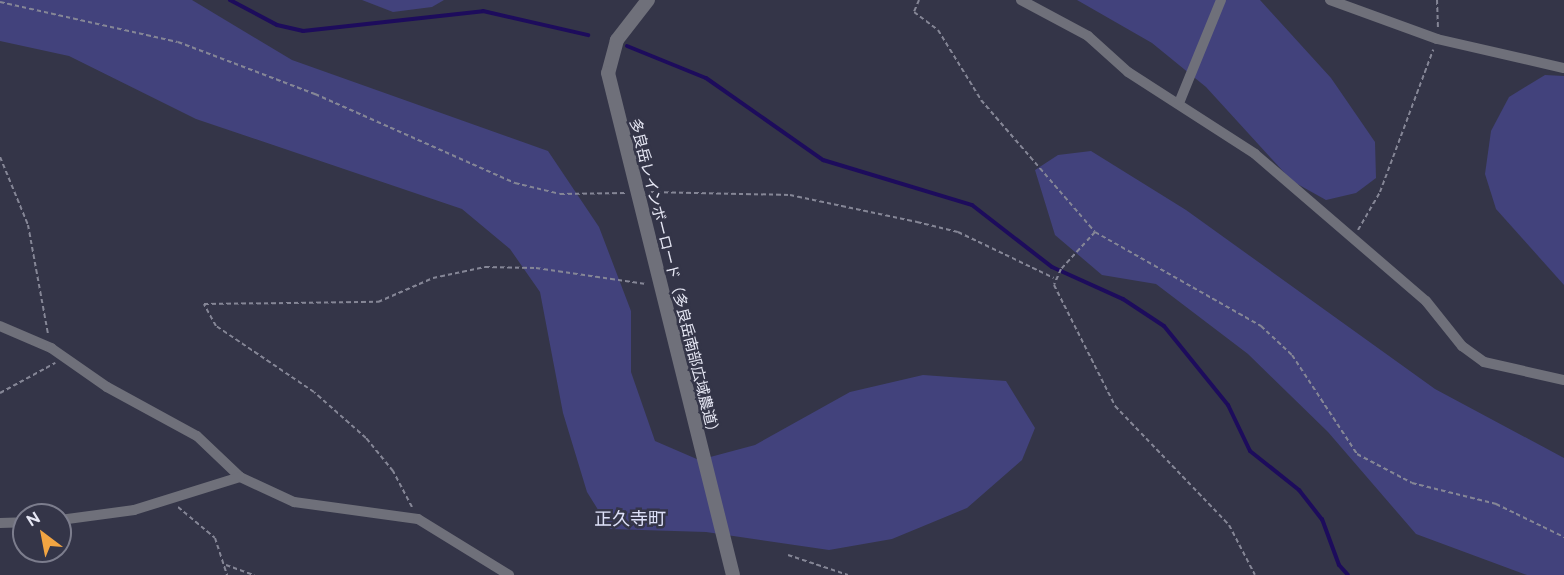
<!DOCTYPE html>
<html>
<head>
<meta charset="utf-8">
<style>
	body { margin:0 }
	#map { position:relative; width:1564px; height:575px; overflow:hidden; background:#343548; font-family:Raleway,"Noto Sans JP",sans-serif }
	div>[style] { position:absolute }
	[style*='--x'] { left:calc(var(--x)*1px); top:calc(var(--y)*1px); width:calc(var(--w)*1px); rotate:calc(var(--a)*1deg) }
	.green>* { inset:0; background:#42427c }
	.stream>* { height:4px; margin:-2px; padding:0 2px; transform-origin:2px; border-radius:2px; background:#1d0c5c }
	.path>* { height:2px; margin-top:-1px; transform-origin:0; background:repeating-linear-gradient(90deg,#858696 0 4.5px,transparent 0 7.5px) }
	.minor>* { height:10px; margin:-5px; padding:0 5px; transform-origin:5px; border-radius:5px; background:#6f707a }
	.tertiary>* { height:14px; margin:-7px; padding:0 7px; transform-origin:7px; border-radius:7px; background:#6f707a }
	span { translate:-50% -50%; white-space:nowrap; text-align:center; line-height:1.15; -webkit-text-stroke:5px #343548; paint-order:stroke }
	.street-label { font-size:15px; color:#e7e8f5 }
	.quarter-label { font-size:18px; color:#dde0f8 }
	.north { position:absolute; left:12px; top:503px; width:60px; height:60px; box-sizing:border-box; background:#343548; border:2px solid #7c7d8d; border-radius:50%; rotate:328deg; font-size:16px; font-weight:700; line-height:24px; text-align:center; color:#e7e8f5 }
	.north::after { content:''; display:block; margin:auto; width:21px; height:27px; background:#f2a542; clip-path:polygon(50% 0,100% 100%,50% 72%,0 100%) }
</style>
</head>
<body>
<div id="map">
	<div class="green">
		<i style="clip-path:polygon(0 0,192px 0,292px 60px,548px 151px,599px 227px,631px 311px,631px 372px,655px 441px,699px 460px,755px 445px,850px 392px,923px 375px,1006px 381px,1035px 428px,1022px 460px,967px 508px,892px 539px,829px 550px,706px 532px,610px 529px,587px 492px,563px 413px,540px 292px,510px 249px,462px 209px,196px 119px,69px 56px,0 41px)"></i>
		<i style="clip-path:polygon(362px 0,444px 0,432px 7px,393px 12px)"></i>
		<i style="clip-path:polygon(1077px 0,1260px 0,1331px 78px,1375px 142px,1376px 178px,1356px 193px,1326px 200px,1292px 181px,1206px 87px,1152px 43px)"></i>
		<i style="clip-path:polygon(1545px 75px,1564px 76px,1564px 285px,1496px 209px,1485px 174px,1491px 131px,1509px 97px)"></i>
		<i style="clip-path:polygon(1091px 151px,1186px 210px,1435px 389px,1564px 458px,1564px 575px,1527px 575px,1416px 534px,1328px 432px,1248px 354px,1156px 284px,1102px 275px,1055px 235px,1035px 170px,1058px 155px)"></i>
	</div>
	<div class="stream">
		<i style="--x:230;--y:0;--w:53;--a:28"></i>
		<i style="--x:277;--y:25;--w:27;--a:13"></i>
		<i style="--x:303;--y:31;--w:181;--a:-6.3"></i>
		<i style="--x:483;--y:11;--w:108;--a:12.9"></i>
		<i style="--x:627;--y:46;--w:85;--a:22.1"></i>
		<i style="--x:706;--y:78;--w:143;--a:35"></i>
		<i style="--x:823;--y:160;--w:156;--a:16.8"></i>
		<i style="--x:972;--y:205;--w:101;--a:37.8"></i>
		<i style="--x:1052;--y:267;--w:78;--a:24.3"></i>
		<i style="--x:1123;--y:299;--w:49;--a:33.4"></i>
		<i style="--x:1164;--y:326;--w:102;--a:51"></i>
		<i style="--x:1228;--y:405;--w:51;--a:64.4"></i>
		<i style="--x:1250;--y:451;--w:63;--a:38.5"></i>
		<i style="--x:1299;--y:490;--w:37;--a:52"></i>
		<i style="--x:1322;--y:519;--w:49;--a:69.7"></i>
		<i style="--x:1339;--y:565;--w:13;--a:48"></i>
	</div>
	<div class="path">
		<i style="--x:919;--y:0;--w:13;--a:113"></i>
		<i style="--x:914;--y:12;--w:30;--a:37"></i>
		<i style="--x:938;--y:30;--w:82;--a:58.4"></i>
		<i style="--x:981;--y:100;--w:174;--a:49.2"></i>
		<i style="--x:1095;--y:232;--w:191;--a:29.5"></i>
		<i style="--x:1261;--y:326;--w:42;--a:43.1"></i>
		<i style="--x:1292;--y:355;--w:118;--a:56.7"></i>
		<i style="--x:1357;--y:454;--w:62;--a:27.8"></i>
		<i style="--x:1412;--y:483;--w:87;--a:14"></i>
		<i style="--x:1496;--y:504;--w:76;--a:25.9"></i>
		<i style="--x:1437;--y:0;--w:27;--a:88"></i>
		<i style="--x:0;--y:2;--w:182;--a:12.7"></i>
		<i style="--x:178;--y:42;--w:147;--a:20.8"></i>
		<i style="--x:315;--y:94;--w:219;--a:24"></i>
		<i style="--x:515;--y:183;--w:46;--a:13.7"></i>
		<i style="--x:560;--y:194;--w:66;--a:-0.9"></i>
		<i style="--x:0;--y:157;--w:74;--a:67.6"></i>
		<i style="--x:28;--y:225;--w:111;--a:79.6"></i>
		<i style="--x:649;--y:192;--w:141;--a:1.2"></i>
		<i style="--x:790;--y:195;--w:130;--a:12"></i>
		<i style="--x:917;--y:222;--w:42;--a:13.7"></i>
		<i style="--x:958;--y:232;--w:106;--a:25.6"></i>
		<i style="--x:1358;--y:230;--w:44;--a:-59.9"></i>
		<i style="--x:1380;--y:192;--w:152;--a:-69.5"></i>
		<i style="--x:1095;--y:232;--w:50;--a:132.6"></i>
		<i style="--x:1061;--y:269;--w:17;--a:114"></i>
		<i style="--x:1054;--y:285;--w:136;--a:63.2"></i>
		<i style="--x:1115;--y:406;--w:165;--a:46.2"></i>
		<i style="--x:1229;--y:525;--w:56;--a:62.5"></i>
		<i style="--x:0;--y:393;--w:63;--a:-28.6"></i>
		<i style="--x:178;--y:507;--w:48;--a:40"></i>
		<i style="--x:215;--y:538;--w:39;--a:72"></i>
		<i style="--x:412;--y:507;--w:41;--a:-117.8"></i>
		<i style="--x:393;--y:471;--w:43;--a:-129.3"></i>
		<i style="--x:366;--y:438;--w:69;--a:-138.5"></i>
		<i style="--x:314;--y:392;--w:118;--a:-146"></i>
		<i style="--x:216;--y:326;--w:25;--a:-119"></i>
		<i style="--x:204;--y:304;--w:174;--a:-0.7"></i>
		<i style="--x:378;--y:302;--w:60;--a:-23.6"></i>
		<i style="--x:433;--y:278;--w:53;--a:-11.9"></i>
		<i style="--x:485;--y:267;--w:51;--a:1.1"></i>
		<i style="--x:536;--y:268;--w:111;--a:8.3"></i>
		<i style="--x:788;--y:555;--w:63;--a:18.4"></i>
		<i style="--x:226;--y:565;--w:30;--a:20"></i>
	</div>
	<div class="minor">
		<i style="--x:1021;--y:0;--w:76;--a:28.2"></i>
		<i style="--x:1088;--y:36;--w:54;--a:42"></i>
		<i style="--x:1128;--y:72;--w:151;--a:32.8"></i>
		<i style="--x:1255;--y:154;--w:225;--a:40.7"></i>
		<i style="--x:1426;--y:301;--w:58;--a:51.3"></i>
		<i style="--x:1462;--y:346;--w:27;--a:36"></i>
		<i style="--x:1484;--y:362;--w:82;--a:12.7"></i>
		<i style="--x:1330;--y:0;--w:114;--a:20"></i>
		<i style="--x:1437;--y:39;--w:130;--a:12.9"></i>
		<i style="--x:1179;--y:103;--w:111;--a:-67.8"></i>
		<i style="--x:0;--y:326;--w:56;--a:23.3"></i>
		<i style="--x:51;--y:348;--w:68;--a:34.9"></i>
		<i style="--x:107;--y:387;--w:102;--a:28.6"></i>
		<i style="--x:197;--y:436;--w:59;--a:43.6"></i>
		<i style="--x:240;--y:477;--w:60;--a:24.8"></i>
		<i style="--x:294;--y:502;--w:125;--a:7.8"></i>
		<i style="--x:418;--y:519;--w:107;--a:31.6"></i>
		<i style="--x:60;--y:520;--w:75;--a:-7.7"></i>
		<i style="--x:134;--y:510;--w:111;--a:-17.3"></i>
		<i style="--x:0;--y:523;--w:24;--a:-2"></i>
	</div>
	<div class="tertiary">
		<i style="--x:648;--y:0;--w:51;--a:127.8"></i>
		<i style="--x:617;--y:40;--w:34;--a:105"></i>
		<i style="--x:608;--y:73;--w:517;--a:76.02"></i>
	</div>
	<div class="street-label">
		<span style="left:674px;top:279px;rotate:76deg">多良岳レインボーロード（多良岳南部広域農道）</span>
	</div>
	<div class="quarter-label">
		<span style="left:630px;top:519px">正久寺町</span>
	</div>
	<div class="north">N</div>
</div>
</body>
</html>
